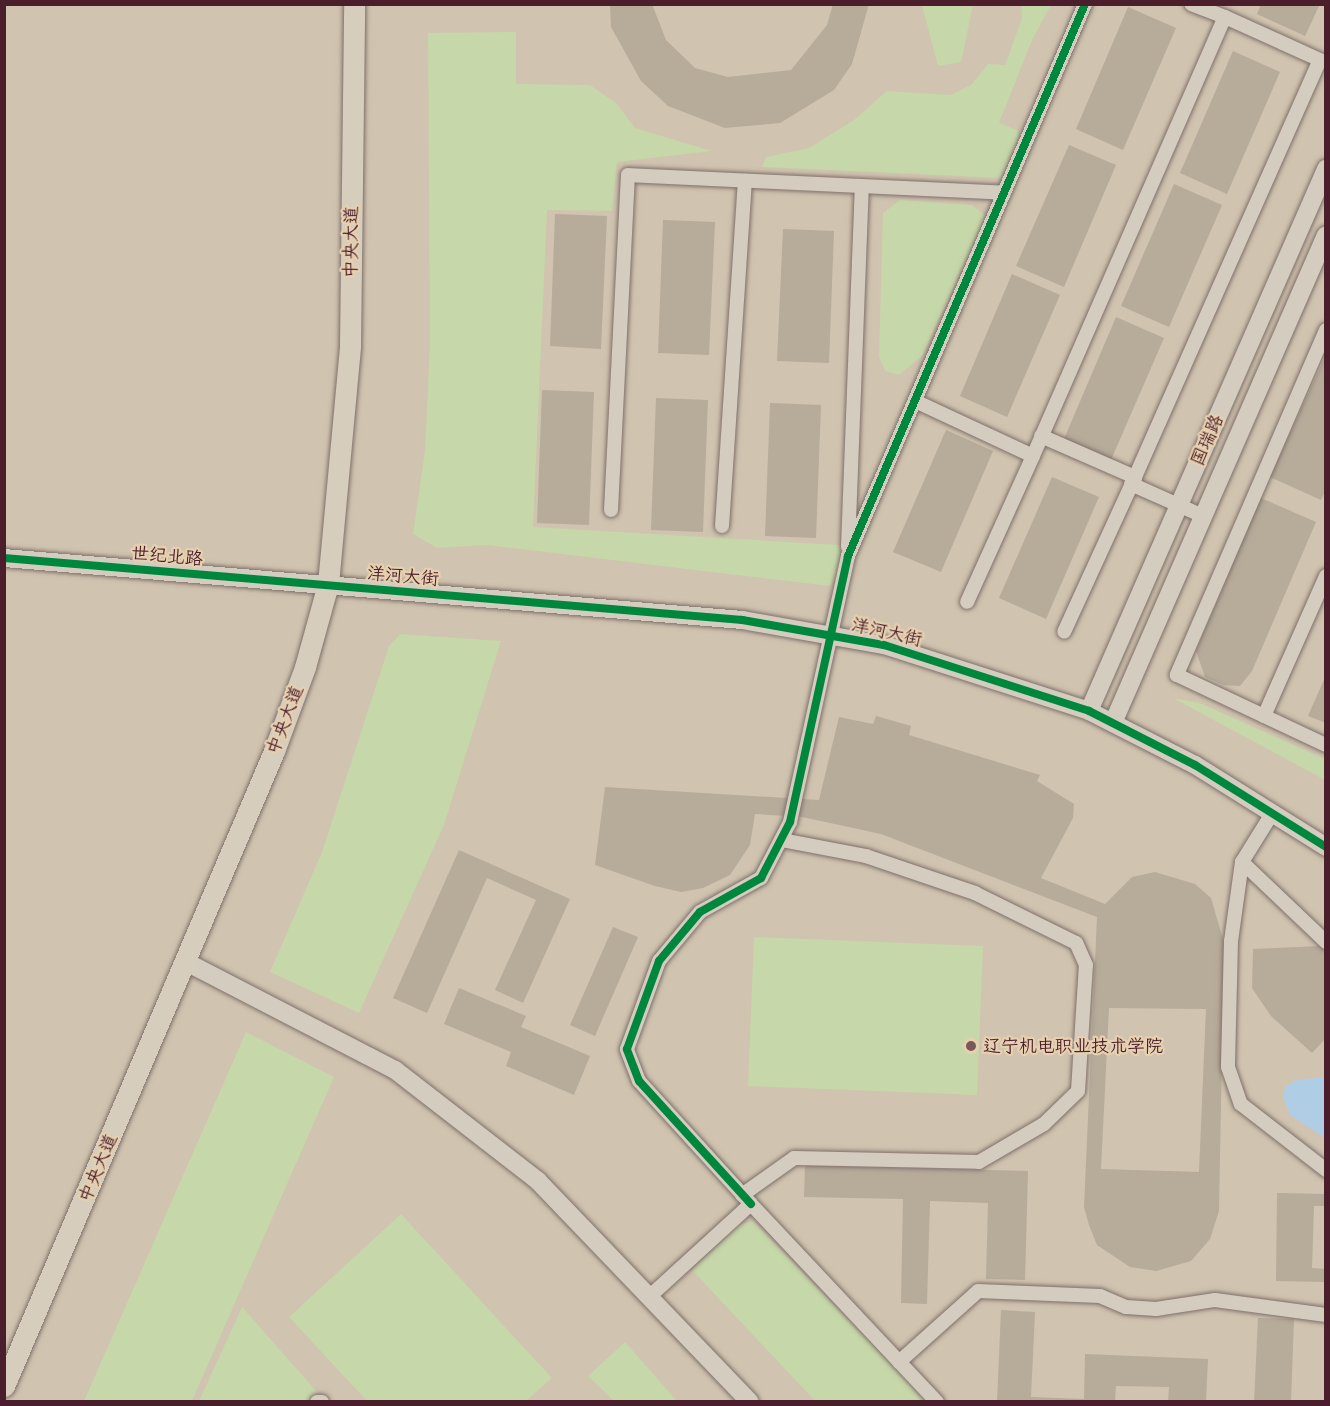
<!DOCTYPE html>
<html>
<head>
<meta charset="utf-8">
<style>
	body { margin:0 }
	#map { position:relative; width:1330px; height:1406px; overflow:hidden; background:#d0c3af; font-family:"Patrick Hand","LXGW WenKai TC",sans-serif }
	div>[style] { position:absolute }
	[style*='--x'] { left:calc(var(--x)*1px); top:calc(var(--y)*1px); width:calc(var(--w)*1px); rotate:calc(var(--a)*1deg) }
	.green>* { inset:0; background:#c6d7a9 }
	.water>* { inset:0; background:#afcee6 }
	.building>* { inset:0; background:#b7ab9a }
	.roads { filter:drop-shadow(0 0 2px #7f706a) drop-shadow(0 0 2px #7f706a) }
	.street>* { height:14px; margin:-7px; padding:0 7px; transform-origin:7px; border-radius:7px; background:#d4ccbf }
	.secondary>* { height:18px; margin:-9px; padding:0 9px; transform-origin:9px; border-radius:9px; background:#d4ccbf }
	.primary>* { height:21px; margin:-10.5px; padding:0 10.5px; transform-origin:10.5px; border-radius:10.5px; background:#d6cdbc }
	.cycleway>* { height:8px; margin:-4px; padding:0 4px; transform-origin:4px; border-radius:4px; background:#00873e }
	.dots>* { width:16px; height:16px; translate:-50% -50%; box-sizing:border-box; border:3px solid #e7d0b0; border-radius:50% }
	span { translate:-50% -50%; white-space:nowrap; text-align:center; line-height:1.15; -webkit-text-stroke:4.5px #e7d0b0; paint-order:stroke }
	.street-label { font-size:18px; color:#4a1f2b }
	.poi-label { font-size:18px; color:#4a1f2b }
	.left { translate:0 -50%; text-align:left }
	.frame { position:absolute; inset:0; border:6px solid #4a1f2b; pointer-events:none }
</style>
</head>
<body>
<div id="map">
	<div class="green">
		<i style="clip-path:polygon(922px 5px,973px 5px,961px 62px,938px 66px)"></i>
		<i style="clip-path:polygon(1021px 5px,1077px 5px,1051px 5px,1032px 40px,999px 123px,1017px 130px,1018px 139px,1001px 178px,762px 167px,766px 157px,809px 148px,854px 120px,887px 91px,951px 95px,971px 85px,988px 64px,1005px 65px,1022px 18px)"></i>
		<i style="clip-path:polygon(516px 32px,516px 84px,590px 85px,616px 103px,635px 128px,712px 151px,617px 162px,612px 211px,547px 210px,533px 527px,840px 545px,839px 574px,830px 586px,486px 545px,437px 548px,413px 534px,425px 450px,430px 343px,428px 33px)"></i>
		<i style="clip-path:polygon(900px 200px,972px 205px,986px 216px,922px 356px,899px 375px,885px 371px,879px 357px,883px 213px)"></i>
		<i style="clip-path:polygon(400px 634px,501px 641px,444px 825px,359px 1013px,270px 972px,322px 852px,389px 646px)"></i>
		<i style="clip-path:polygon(1173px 698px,1200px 703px,1325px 759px,1325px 780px)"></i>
		<i style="clip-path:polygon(754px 937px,983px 946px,977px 1095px,748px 1086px)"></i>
		<i style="clip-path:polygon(246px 1032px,334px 1077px,192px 1401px,84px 1401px)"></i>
		<i style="clip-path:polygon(401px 1214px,552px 1378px,526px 1401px,367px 1401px,289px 1317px)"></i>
		<i style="clip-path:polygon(753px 1221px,926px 1401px,815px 1401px,692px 1270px,737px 1226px)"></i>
		<i style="clip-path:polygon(242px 1307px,317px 1392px,307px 1401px,199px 1401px)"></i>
		<i style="clip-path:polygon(625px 1342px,677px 1401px,614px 1401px,588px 1376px)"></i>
	</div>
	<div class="water">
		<i style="clip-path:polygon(1325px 1077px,1326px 1077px,1325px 1138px,1290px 1115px,1283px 1096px,1286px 1086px,1296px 1080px)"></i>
	</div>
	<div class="building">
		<i style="clip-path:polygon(610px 4px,652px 4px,666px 40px,695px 68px,728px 77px,791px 70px,827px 25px,833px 4px,869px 4px,852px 64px,834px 90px,780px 123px,725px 128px,668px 106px,641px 81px,611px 27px)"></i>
		<i style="clip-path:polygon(1261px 4px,1320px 4px,1305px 36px,1257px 14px)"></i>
		<i style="clip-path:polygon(1128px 7px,1176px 28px,1123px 150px,1076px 129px)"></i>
		<i style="clip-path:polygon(1233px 51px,1280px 72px,1227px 194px,1180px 173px)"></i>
		<i style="clip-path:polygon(1069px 145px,1116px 165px,1064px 287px,1016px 266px)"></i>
		<i style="clip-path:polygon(1174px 184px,1222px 205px,1169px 327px,1121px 306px)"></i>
		<i style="clip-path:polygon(555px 214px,607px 216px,601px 349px,550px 346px)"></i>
		<i style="clip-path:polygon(663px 220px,715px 222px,709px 355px,658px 353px)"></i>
		<i style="clip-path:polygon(783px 229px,834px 231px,829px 363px,777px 361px)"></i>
		<i style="clip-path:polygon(1012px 274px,1060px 295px,1007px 417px,960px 396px)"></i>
		<i style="clip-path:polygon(1116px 317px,1164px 338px,1111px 460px,1064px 439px)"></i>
		<i style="clip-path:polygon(1326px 355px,1326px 489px,1321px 500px,1270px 477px)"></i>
		<i style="clip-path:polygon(542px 390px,594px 392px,589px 525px,537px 523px)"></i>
		<i style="clip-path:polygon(656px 398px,708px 400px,703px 532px,651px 530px)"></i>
		<i style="clip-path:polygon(770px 403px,821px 405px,816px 538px,765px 536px)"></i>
		<i style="clip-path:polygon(946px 430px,993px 451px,941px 572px,893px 552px)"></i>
		<i style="clip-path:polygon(1052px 477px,1099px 497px,1046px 619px,999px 598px)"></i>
		<i style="clip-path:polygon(1261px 498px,1316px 522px,1252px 671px,1240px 686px,1223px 685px,1205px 677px,1196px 651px)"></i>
		<i style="clip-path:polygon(1326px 675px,1326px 723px,1308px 716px)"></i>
		<i style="clip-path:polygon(evenodd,876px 716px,911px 726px,909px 735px,1040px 775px,1037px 781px,1074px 804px,1073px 818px,1041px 878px,1105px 904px,1132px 877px,1155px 872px,1195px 884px,1211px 898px,1224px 943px,1219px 1211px,1210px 1239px,1191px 1261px,1156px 1271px,1130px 1267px,1097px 1245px,1089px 1225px,1084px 1207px,1097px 917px,881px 834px,802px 817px,755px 814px,750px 845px,730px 875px,703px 888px,681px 892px,655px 886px,595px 865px,605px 787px,819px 800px,839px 717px,873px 724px,876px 716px,1109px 1008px,1206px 1009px,1199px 1172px,1101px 1169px,1109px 1008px)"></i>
		<i style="clip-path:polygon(459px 850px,570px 899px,523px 1003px,495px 990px,536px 900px,487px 878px,427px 1013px,393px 998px)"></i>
		<i style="clip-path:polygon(613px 927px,638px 937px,595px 1036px,570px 1025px)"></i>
		<i style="clip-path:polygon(1319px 946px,1326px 951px,1326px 1038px,1312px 1053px,1271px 1016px,1252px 988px,1253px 949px)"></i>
		<i style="clip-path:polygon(459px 988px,526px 1016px,521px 1027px,590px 1056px,574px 1095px,506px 1066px,511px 1052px,444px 1024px)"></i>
		<i style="clip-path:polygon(805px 1165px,1028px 1171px,1025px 1280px,986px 1279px,988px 1203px,930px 1201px,927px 1304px,901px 1303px,903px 1199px,804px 1197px)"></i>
		<i style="clip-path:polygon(1277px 1193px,1326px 1194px,1326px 1206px,1314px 1206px,1312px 1268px,1326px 1269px,1326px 1282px,1276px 1281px)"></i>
		<i style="clip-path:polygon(1001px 1310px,1035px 1312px,1031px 1397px,1084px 1399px,1085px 1354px,1208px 1359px,1206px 1402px,1168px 1402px,1169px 1387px,1116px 1386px,1115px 1402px,997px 1402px)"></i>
		<i style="clip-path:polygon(1258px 1318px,1294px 1319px,1291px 1402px,1254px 1402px)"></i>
	</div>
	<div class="roads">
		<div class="street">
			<i style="--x:1326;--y:330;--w:376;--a:113.4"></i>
			<i style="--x:1177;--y:675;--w:165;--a:25.2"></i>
			<i style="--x:915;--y:401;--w:130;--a:25"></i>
			<i style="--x:1033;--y:456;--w:160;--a:114.3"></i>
			<i style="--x:1041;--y:436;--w:103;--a:23.6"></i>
			<i style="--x:1135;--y:477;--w:170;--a:114.6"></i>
			<i style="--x:1033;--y:456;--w:479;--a:-66.4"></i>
			<i style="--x:1225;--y:17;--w:36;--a:-159"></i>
			<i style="--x:1135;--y:477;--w:456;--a:-66.1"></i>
			<i style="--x:1320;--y:60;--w:104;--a:-155.6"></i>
			<i style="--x:1131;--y:484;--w:79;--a:24"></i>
			<i style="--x:611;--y:510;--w:335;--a:-87.1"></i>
			<i style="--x:628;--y:175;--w:376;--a:2.7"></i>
			<i style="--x:722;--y:526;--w:346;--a:-86.2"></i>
			<i style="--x:848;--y:547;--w:361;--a:-87.8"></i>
			<i style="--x:1264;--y:716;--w:153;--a:-66.1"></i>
			<i style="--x:1273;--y:812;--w:59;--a:121.8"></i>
			<i style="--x:1242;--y:862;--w:116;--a:43.6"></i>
			<i style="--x:1242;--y:862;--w:80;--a:97.9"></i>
			<i style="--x:1231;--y:941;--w:126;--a:91.4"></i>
			<i style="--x:1228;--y:1067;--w:39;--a:71"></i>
			<i style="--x:1241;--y:1104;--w:108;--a:37.8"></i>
			<i style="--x:742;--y:1195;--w:64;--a:-35.4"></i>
			<i style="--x:794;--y:1158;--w:185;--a:1.2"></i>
			<i style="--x:979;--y:1162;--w:75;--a:-30.3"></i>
			<i style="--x:1044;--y:1124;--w:47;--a:-44.1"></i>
			<i style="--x:1078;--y:1091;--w:126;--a:-86.4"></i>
			<i style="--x:1086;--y:965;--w:24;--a:-114"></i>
			<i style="--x:1076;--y:943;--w:113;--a:-153.7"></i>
			<i style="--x:975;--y:893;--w:115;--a:-161.3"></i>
			<i style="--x:866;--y:856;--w:86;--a:-169.3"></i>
			<i style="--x:751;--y:1204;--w:166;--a:-132.3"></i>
			<i style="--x:639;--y:1081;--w:34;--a:-111"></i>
			<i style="--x:627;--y:1049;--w:94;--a:-70"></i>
			<i style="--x:659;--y:961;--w:64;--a:-50.1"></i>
			<i style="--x:700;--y:912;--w:70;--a:-29.1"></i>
			<i style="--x:761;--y:878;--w:63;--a:-62.6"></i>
			<i style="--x:790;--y:822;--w:272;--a:-77.7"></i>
			<i style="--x:848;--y:556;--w:601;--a:-66.76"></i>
			<i style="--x:649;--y:1297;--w:138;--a:-42.4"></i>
			<i style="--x:751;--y:1204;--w:272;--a:46.8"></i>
			<i style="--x:899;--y:1362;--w:106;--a:-41.9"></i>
			<i style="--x:978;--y:1291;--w:122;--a:2.3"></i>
			<i style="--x:1100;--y:1296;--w:28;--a:23"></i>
			<i style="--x:1126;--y:1307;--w:30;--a:4"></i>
			<i style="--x:1156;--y:1309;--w:60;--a:-8.7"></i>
			<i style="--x:1215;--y:1300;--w:112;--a:7.7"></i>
			<i style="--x:317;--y:1402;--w:5;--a:0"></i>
		</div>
		<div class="secondary">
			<i style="--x:4;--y:558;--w:741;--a:4.8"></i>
			<i style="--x:742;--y:620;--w:144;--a:10"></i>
			<i style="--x:884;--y:645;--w:215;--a:17.8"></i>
			<i style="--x:1089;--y:711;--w:119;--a:27"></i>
			<i style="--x:1195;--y:765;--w:155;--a:32"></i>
			<i style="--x:1089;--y:711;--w:592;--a:-66.38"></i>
			<i style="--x:1113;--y:723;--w:532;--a:-66.42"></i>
			<i style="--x:186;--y:962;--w:235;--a:27.3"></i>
			<i style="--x:395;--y:1070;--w:181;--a:37.8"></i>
			<i style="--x:538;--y:1181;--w:306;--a:46.2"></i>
		</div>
		<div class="primary">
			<i style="--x:4;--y:1386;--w:690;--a:-66.96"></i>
			<i style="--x:274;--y:751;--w:90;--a:-69.7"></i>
			<i style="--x:305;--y:667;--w:86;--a:-74.5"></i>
			<i style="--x:328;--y:584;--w:239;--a:-84.7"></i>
			<i style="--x:350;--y:346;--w:342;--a:-89.3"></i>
		</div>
	</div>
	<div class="cycleway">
		<i style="--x:4;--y:558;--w:741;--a:4.8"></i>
		<i style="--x:742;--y:620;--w:144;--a:10"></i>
		<i style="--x:884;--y:645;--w:215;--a:17.8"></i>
		<i style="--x:1089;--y:711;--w:119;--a:27"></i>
		<i style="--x:1195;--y:765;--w:155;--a:32"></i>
		<i style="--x:751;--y:1204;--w:166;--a:-132.3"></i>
		<i style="--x:639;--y:1081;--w:34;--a:-111"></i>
		<i style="--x:627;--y:1049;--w:94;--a:-70"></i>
		<i style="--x:659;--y:961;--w:64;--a:-50.1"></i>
		<i style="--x:700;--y:912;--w:70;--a:-29.1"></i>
		<i style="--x:761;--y:878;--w:63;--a:-62.6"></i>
		<i style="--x:790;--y:822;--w:272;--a:-77.7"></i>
		<i style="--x:848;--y:556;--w:601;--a:-66.76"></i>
	</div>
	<div class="dots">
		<i style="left:971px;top:1046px;background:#795859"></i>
	</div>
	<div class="street-label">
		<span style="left:351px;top:242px;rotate:-89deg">中央大道</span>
		<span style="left:1207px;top:440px;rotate:-66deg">国瑞路</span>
		<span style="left:167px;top:556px;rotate:5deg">世纪北路</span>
		<span style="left:403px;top:576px;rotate:5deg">洋河大街</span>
		<span style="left:887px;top:632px;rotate:13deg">洋河大街</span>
		<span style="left:285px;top:720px;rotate:-69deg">中央大道</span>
		<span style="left:98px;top:1168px;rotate:-67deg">中央大道</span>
	</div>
	<div class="poi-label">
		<span class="left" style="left:983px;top:1046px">辽宁机电职业技术学院</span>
	</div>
	<div class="frame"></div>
</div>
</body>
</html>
